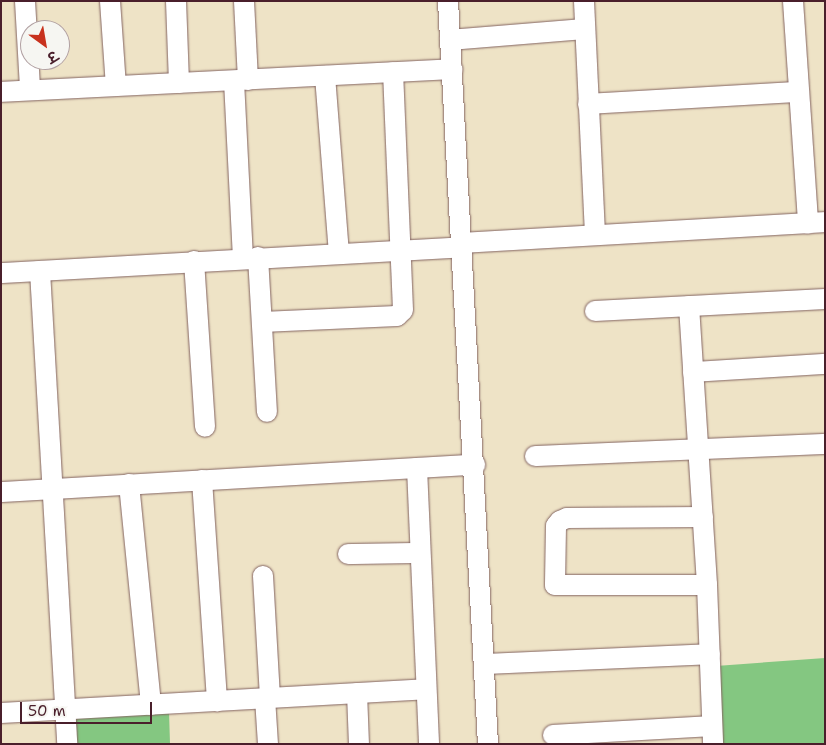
<!DOCTYPE html>
<html>
<head>
<meta charset="utf-8">
<style>
	body { margin:0 }
	#map { position:relative; width:826px; height:745px; overflow:hidden; background:#eee3c6; font-family:"Shantell Sans","Playpen Sans Deva",sans-serif }
	div>[style] { position:absolute }
	[style*='--x'] { left:calc(var(--x)*1px); top:calc(var(--y)*1px); width:calc(var(--w)*1px); rotate:calc(var(--a)*1deg) }
	.green>* { inset:0; background:#84c781 }
	.roads { filter:drop-shadow(0 0 1px #836461) drop-shadow(0 0 1px #836461) }
	.street>* { height:20px; margin:-10px; padding:0 10px; transform-origin:10px; border-radius:10px; background:#fff }
	span { translate:-50% -50%; white-space:nowrap; text-align:center; line-height:1.15; -webkit-text-stroke:4.5px #f6f6f2; paint-order:stroke }
	.frame { position:absolute; inset:0; border:2px solid #4a1f2b; pointer-events:none }
	.north { position:absolute; left:20px; top:20px; width:50px; height:50px; box-sizing:border-box; background:#f6f6f2; border:1px solid #b1a0a2; border-radius:50%; rotate:148deg; font-size:14px; font-weight:700; line-height:20px; text-align:center; color:#4a1f2b }
	.north::after { content:''; display:block; margin:auto; width:18px; height:22px; background:#c8321e; clip-path:polygon(50% 0,100% 100%,50% 72%,0 100%) }
	.scale { position:absolute; left:20px; top:702px; width:132px; height:22px; box-sizing:border-box; border:2px solid #4a1f2b; border-top:0; padding-left:6px; font-size:15px; line-height:18px; white-space:nowrap; color:#4a1f2b; -webkit-text-stroke:4px #f6f6f2; paint-order:stroke }
</style>
</head>
<body>
<div id="map">
	<div class="green">
		<i style="clip-path:polygon(825px 658px,825px 744px,720px 744px,716px 666px)"></i>
		<i style="clip-path:polygon(169px 712px,170px 744px,76px 744px,74px 715px)"></i>
	</div>
	<div class="roads">
		<div class="street">
			<i style="--x:25;--y:1;--w:88;--a:86.7"></i>
			<i style="--x:110;--y:1;--w:85;--a:86"></i>
			<i style="--x:176;--y:1;--w:82;--a:87.9"></i>
			<i style="--x:244;--y:1;--w:79;--a:87.1"></i>
			<i style="--x:448;--y:1;--w:744;--a:86.92"></i>
			<i style="--x:584;--y:1;--w:234;--a:87.3"></i>
			<i style="--x:793;--y:1;--w:223;--a:86.1"></i>
			<i style="--x:450;--y:40;--w:134;--a:-4.7"></i>
			<i style="--x:325;--y:76;--w:177;--a:85.5"></i>
			<i style="--x:234;--y:81;--w:177;--a:87.1"></i>
			<i style="--x:1;--y:92;--w:452;--a:-2.9"></i>
			<i style="--x:588;--y:104;--w:211;--a:-3.3"></i>
			<i style="--x:462;--y:243;--w:364;--a:-3.3"></i>
			<i style="--x:258;--y:257;--w:155;--a:86.7"></i>
			<i style="--x:194;--y:261;--w:166;--a:86.2"></i>
			<i style="--x:40;--y:271;--w:474;--a:86.7"></i>
			<i style="--x:1;--y:273;--w:462;--a:-3.2"></i>
			<i style="--x:689;--y:306;--w:280;--a:86.3"></i>
			<i style="--x:707;--y:585;--w:159;--a:87.8"></i>
			<i style="--x:595;--y:311;--w:230;--a:-3"></i>
			<i style="--x:262;--y:322;--w:135;--a:-2.5"></i>
			<i style="--x:397;--y:316;--w:8;--a:-45"></i>
			<i style="--x:403;--y:310;--w:238;--a:-92.4"></i>
			<i style="--x:693;--y:372;--w:132;--a:-3.5"></i>
			<i style="--x:535;--y:456;--w:290;--a:-2.4"></i>
			<i style="--x:417;--y:468;--w:276;--a:87.5"></i>
			<i style="--x:202;--y:480;--w:222;--a:86.1"></i>
			<i style="--x:129;--y:484;--w:222;--a:84.3"></i>
			<i style="--x:1;--y:492;--w:475;--a:-3.3"></i>
			<i style="--x:703;--y:517;--w:136;--a:179.6"></i>
			<i style="--x:567;--y:518;--w:8;--a:157"></i>
			<i style="--x:560;--y:521;--w:6;--a:129"></i>
			<i style="--x:556;--y:526;--w:59;--a:91"></i>
			<i style="--x:555;--y:585;--w:152;--a:0"></i>
			<i style="--x:348;--y:554;--w:72;--a:-0.8"></i>
			<i style="--x:263;--y:576;--w:122;--a:86.7"></i>
			<i style="--x:484;--y:664;--w:226;--a:-2.5"></i>
			<i style="--x:357;--y:693;--w:51;--a:87.8"></i>
			<i style="--x:265;--y:698;--w:46;--a:86.3"></i>
			<i style="--x:1;--y:713;--w:425;--a:-3.2"></i>
			<i style="--x:553;--y:735;--w:159;--a:-3.2"></i>
		</div>
	</div>
	<div class="frame"></div>
	<div class="north">उ</div>
	<div class="scale">50 m</div>
</div>
</body>
</html>
